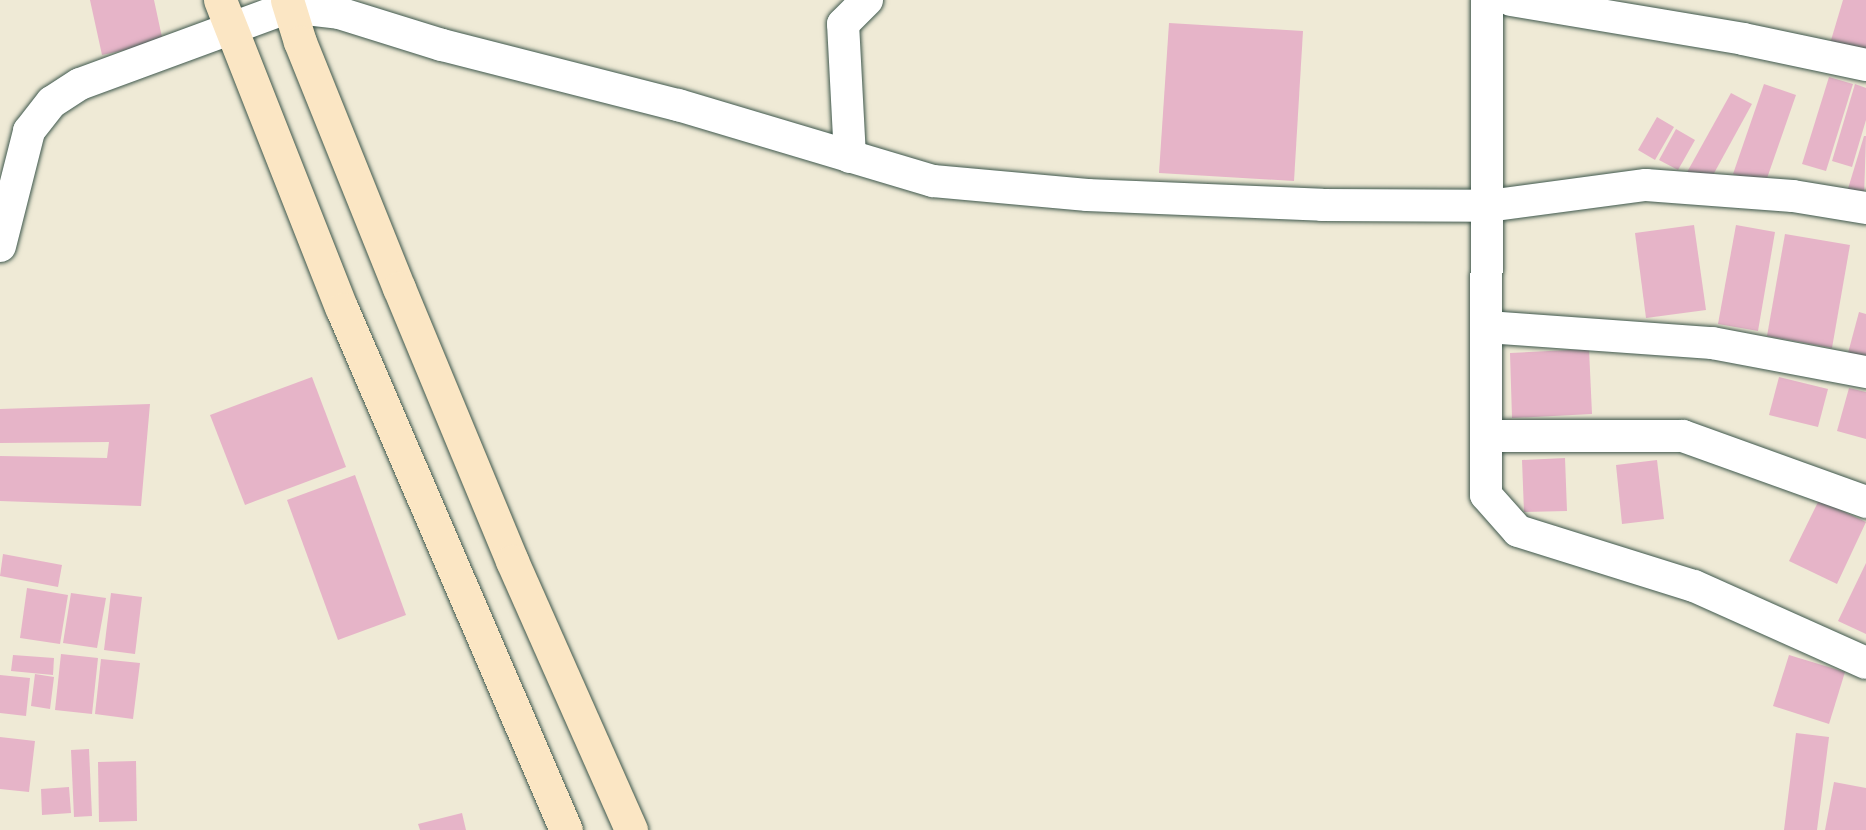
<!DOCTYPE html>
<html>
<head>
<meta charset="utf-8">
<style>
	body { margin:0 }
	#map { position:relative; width:1866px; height:830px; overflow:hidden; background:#efead6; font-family:"IM FELL French Canon",serif }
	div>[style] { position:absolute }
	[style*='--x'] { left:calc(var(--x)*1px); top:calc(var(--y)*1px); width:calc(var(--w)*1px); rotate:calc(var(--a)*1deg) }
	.building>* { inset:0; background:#e6b4c8 }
	.roads { filter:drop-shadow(0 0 2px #3e574c) drop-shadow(0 0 2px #3e574c) }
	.street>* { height:32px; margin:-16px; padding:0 16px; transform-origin:16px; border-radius:16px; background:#fff }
	.secondary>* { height:33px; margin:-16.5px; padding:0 16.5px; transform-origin:16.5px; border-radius:16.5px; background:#fbe6c4 }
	span { translate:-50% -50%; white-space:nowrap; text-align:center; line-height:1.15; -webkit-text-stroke:6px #f6f6f2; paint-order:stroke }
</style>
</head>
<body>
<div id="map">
	<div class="building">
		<i style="clip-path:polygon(90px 0,154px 0,163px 42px,102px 55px)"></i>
		<i style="clip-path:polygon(1843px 0,1866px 0,1866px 57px,1829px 47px)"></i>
		<i style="clip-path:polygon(1169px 23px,1303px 31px,1294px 181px,1159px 173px)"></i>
		<i style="clip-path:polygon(1829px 77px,1853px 84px,1826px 171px,1802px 164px)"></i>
		<i style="clip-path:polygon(1764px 84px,1796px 95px,1765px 184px,1733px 174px)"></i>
		<i style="clip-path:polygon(1855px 84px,1866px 88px,1866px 120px,1852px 167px,1832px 161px)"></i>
		<i style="clip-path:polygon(1731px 93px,1752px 104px,1707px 186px,1686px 174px)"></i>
		<i style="clip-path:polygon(1657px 117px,1674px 127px,1655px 160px,1638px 150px)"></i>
		<i style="clip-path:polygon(1676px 129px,1695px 140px,1678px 170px,1659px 160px)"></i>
		<i style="clip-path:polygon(1864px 136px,1866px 136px,1864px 197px,1847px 192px)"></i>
		<i style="clip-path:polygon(1694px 225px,1706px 310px,1646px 318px,1635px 233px)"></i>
		<i style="clip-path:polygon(1736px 225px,1775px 232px,1758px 331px,1718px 324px)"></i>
		<i style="clip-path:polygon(1785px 234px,1850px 245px,1832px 348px,1767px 336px)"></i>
		<i style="clip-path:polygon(1859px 312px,1866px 314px,1866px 358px,1848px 353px)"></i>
		<i style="clip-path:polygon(1589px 349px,1592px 414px,1512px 418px,1510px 353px)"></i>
		<i style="clip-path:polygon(312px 377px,346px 467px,245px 505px,210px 415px)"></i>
		<i style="clip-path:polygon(1779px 377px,1828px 389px,1818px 427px,1769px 415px)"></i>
		<i style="clip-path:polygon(1849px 388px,1866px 392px,1866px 439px,1837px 431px)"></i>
		<i style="clip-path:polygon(150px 404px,141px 506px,0 501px,0 456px,107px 458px,109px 442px,0 443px,0 409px)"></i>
		<i style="clip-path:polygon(1565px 458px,1567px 511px,1524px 512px,1522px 460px)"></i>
		<i style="clip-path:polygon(1657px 460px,1664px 519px,1622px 524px,1616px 465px)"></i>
		<i style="clip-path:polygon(355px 475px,406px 615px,338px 640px,287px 500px)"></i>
		<i style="clip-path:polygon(1819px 500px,1866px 522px,1837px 584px,1789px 561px)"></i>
		<i style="clip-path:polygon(3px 554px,62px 565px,58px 587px,0 576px)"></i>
		<i style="clip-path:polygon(1866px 563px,1866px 634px,1838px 621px)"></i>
		<i style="clip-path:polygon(27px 588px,68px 595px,60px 644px,20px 638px)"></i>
		<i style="clip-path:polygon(71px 593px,106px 598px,97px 648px,63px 643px)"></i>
		<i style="clip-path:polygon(111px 593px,142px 597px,135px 654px,104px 650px)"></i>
		<i style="clip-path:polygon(61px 654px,98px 658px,92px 714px,55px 710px)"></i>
		<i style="clip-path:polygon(13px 655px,54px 658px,53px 675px,11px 671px)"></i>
		<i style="clip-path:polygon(1789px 655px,1845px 672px,1829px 724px,1773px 706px)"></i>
		<i style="clip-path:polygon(101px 659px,140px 663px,133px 719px,95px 714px)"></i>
		<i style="clip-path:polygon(35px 674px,54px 677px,50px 709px,31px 706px)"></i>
		<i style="clip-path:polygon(0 675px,30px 678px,26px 716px,0 713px)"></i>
		<i style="clip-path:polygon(1796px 733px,1829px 737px,1817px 830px,1784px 830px)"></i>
		<i style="clip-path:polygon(0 737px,35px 741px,29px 792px,0 789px)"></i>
		<i style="clip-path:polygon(89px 749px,92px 816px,74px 817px,71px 750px)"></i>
		<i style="clip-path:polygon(136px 761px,137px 821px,99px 822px,98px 762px)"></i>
		<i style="clip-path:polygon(1834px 782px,1866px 788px,1866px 830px,1825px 830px)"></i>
		<i style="clip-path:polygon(69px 787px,71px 813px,42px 815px,41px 789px)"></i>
		<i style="clip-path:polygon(462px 813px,466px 830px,420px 830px,418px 824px)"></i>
	</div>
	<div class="roads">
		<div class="street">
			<i style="--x:1487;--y:0;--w:495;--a:90.1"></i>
			<i style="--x:1486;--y:495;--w:48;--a:48.4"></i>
			<i style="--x:1518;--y:531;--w:184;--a:17.4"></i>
			<i style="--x:1694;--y:586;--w:188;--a:24.1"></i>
			<i style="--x:1511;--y:0;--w:235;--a:9.5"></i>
			<i style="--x:1743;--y:39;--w:126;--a:11.9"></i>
			<i style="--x:850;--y:157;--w:133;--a:-93"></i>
			<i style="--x:843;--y:24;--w:34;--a:-45"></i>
			<i style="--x:0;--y:246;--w:119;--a:-75.8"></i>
			<i style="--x:29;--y:131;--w:37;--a:-52"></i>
			<i style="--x:52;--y:102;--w:33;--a:-33"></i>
			<i style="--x:80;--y:84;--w:223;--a:-20.2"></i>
			<i style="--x:289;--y:7;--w:50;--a:6.8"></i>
			<i style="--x:339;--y:13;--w:108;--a:17.3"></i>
			<i style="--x:442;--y:45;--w:244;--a:14.3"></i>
			<i style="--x:678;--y:105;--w:266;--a:16.6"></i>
			<i style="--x:933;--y:181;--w:155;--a:5.2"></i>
			<i style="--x:1087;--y:195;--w:235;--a:2.4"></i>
			<i style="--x:1322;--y:205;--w:166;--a:0.3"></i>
			<i style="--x:1488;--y:206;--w:159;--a:-7.6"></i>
			<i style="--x:1646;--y:185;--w:147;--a:4.3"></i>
			<i style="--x:1793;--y:196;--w:74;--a:9.3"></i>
			<i style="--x:1487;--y:327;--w:226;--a:4.1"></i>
			<i style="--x:1712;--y:343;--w:157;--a:10.7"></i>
			<i style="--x:1486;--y:436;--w:197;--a:0"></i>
			<i style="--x:1683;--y:436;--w:195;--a:19.8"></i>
		</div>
		<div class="secondary">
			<i style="--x:220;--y:0;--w:332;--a:68.5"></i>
			<i style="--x:342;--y:309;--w:567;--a:66.74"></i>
			<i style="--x:287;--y:0;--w:44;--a:72.8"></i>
			<i style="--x:300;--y:42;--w:265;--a:68.1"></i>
			<i style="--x:399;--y:288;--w:295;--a:67.5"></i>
			<i style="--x:512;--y:561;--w:294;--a:66.1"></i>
		</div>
	</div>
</div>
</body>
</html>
